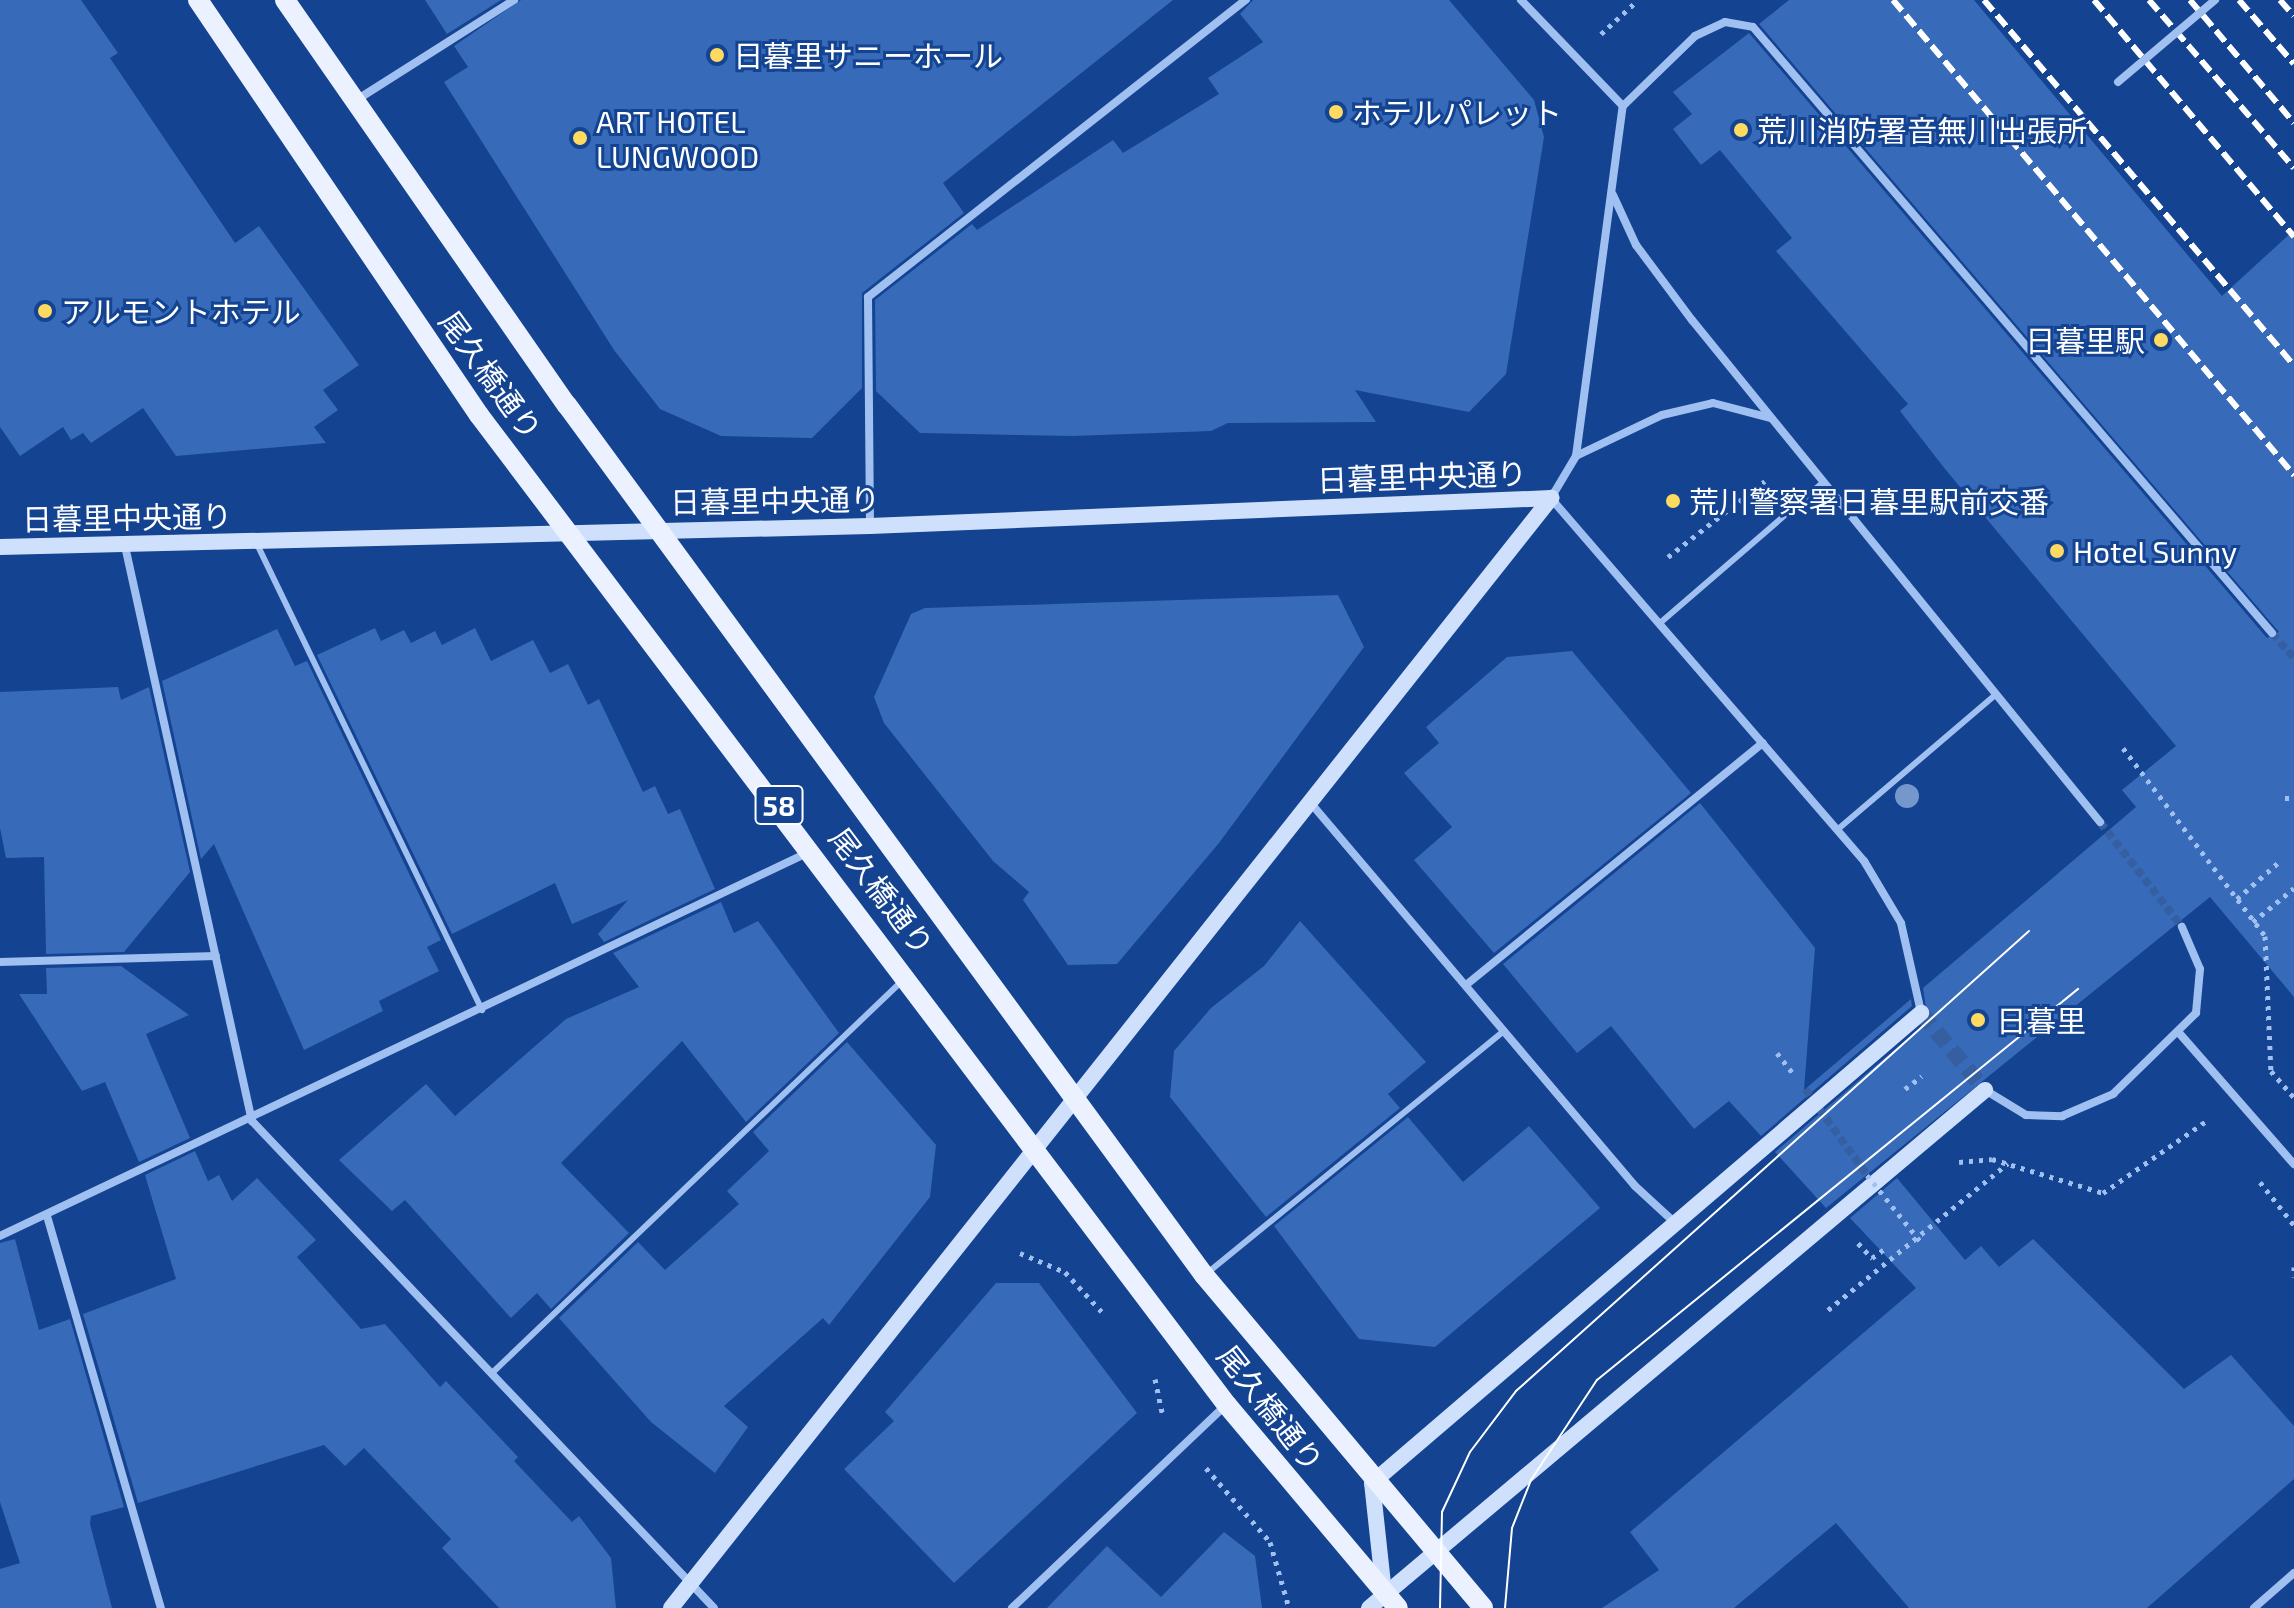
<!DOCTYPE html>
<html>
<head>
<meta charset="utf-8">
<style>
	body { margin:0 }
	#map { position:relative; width:2294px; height:1608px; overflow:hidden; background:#134391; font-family:"Exo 2","Noto Sans JP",sans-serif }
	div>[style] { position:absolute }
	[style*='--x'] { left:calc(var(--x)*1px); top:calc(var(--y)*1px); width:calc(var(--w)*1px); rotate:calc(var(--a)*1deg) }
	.building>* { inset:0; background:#376ab8 }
	.street-tunnel>* { height:8px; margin-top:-4px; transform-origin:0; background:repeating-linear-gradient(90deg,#365fa2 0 8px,transparent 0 12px) }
	.secondary-tunnel>* { height:16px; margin-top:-8px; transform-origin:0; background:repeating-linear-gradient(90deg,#365fa2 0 16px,transparent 0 24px) }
	.path>* { height:5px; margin-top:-2.5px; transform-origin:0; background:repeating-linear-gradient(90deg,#a0c0f1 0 4px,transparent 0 10px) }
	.lane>* { height:6px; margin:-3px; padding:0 3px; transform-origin:3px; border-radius:3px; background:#a0c0f1 }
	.street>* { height:8px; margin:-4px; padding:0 4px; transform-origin:4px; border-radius:4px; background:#a0c0f1 }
	.secondary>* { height:16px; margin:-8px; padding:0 8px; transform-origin:8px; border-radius:8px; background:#cfe0fc }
	.primary>* { height:20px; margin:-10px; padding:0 10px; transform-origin:10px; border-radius:10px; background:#ebf1ff }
	.tram>* { height:2px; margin:-1px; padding:0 1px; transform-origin:1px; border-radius:1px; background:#fff }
	.rail>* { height:6px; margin-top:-3px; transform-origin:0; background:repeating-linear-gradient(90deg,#fff 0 14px,transparent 0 20px) }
	.path-bridge>* { height:5px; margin-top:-2.5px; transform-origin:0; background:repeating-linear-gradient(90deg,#a0c0f1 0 4px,transparent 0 10px) }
	.street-bridge>* { height:8px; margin:-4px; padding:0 4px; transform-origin:4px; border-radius:4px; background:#a0c0f1 }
	.trees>* { width:24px; height:24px; margin:-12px; border-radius:50%; background:#7697cc }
	.dots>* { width:22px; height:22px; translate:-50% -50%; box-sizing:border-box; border:4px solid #134391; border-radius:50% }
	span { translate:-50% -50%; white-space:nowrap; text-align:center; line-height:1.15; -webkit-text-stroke:6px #134391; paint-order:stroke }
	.shield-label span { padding:2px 6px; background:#134391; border:2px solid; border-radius:6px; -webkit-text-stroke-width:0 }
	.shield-label { font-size:28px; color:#fff; font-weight:700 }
	.poi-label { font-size:30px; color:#fff }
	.left { translate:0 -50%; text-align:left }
	.right { translate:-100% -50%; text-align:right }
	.street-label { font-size:30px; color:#fff }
</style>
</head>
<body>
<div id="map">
	<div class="building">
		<i style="clip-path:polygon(0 0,81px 0,118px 53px,110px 58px,235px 243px,259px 226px,359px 365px,323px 390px,338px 410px,314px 427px,326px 443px,176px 456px,143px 408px,91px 443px,83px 433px,71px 440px,63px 427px,20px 456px,0 427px)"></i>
		<i style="clip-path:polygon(425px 0,501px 0,447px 34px)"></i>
		<i style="clip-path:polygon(521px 0,1173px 0,943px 183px,964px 213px,862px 293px,862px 388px,812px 438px,721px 436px,660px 409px,614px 350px,444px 82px,468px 67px,454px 46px)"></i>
		<i style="clip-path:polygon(1253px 0,1449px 0,1534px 100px,1544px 137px,1506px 374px,1469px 412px,1355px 390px,1376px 422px,1228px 423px,1211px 431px,1073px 436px,920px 433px,876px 391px,875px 300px,972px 224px,977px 230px,1113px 140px,1123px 153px,1219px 94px,1208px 78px,1263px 42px,1240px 14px)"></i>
		<i style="clip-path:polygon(1789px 0,1974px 0,2222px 296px,2294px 230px,2294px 997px,2210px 897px,1826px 1208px,1775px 1152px,1928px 1021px,1923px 988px,2136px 807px,2122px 790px,2176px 746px,1945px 469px,1900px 411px,1908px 404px,1776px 251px,1792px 238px,1720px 150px,1701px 165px,1673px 129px,1692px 114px,1673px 92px,1749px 33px,2267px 638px,2279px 632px,1759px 24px)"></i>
		<i style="clip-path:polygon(1338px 595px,1364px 647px,1219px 843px,1117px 964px,1068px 965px,1023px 900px,1029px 892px,993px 861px,884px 723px,874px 697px,911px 614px,925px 608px)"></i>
		<i style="clip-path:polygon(375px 628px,381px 641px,404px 630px,411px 643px,435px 631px,442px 645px,475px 628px,491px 661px,533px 640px,550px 673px,568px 664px,588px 705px,599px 699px,643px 792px,655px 786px,668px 814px,680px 809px,715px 889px,604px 942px,598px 934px,628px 900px,572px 924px,555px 883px,452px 934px,317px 655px)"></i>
		<i style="clip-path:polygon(277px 629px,295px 666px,307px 661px,441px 940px,427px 947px,439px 971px,379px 1001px,383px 1011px,304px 1050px,214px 844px,201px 859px,162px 681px)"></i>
		<i style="clip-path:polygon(1572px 651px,1691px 793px,1494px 953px,1414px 860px,1452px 827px,1404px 773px,1439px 743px,1426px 727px,1507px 657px)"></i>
		<i style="clip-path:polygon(118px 687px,121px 700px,149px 687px,190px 872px,124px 952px,46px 954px,44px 857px,6px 858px,0 828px,0 692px)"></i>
		<i style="clip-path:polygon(1700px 803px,1815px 948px,1804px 1090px,1911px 999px,1912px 1006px,1761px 1136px,1729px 1101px,1694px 1129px,1611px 1026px,1577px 1053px,1503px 964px)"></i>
		<i style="clip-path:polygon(721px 902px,734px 933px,758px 921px,839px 1033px,746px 1122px,682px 1041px,561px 1163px,629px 1233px,551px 1309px,537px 1293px,511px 1318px,405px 1200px,392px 1211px,339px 1160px,426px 1084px,455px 1116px,566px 1019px,639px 987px,613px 953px)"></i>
		<i style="clip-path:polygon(1300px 921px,1426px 1062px,1388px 1094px,1400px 1108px,1266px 1217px,1170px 1097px,1174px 1051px,1211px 1008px,1264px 966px)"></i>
		<i style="clip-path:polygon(121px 966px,189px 1015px,146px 1034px,190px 1138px,139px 1162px,105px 1082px,82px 1091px,19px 994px,47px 994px,46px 968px)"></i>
		<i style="clip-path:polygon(847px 1042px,936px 1145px,930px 1197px,829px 1325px,823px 1318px,724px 1406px,748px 1427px,715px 1473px,651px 1422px,559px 1318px,638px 1242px,665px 1270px,739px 1204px,727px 1191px,769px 1151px,753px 1132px)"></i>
		<i style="clip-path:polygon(1408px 1117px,1463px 1182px,1529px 1126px,1600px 1208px,1435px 1347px,1359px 1339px,1274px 1226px)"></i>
		<i style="clip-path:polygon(195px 1151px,208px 1181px,219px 1175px,232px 1201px,257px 1178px,316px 1240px,297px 1257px,361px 1329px,385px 1324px,440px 1387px,446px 1381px,518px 1457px,514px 1461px,572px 1522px,579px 1516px,611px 1558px,616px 1608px,499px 1608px,442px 1548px,451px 1539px,364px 1448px,345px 1466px,324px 1445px,138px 1503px,83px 1314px,176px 1279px,145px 1175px)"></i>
		<i style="clip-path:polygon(1897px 1178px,1965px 1260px,1981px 1246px,1999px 1267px,2033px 1239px,2184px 1389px,2231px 1355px,2294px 1426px,2294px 1479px,2147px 1608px,1909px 1608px,1836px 1523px,1734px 1608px,1602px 1608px,1659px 1570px,1630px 1532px,1916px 1288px,1850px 1218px)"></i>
		<i style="clip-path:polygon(15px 1239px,39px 1330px,70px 1319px,124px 1507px,91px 1516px,90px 1524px,112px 1608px,0 1608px,0 1569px,20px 1563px,0 1502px,0 1243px)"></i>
		<i style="clip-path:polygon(996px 1283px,1039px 1283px,1137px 1413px,954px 1583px,844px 1469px,894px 1421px,885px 1412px)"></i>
		<i style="clip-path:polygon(1224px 1532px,1255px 1556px,1262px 1608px,1047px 1608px,1107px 1546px,1161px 1597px)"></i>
	</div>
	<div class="street-tunnel">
		<i style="--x:2272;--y:633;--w:33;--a:49"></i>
		<i style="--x:2100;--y:822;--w:133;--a:52"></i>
		<i style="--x:1805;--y:1089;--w:106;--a:54.2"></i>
	</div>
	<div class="secondary-tunnel">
		<i style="--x:1921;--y:1013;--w:100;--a:50.3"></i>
	</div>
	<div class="path">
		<i style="--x:1601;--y:34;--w:50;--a:-42.6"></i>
		<i style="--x:1668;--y:557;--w:123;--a:-38.1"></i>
		<i style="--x:2123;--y:748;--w:236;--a:52.9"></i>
		<i style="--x:2265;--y:936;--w:135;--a:87.5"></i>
		<i style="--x:2271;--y:1071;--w:35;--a:49"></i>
		<i style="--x:2285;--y:798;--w:9;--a:0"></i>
		<i style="--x:2237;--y:899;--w:56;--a:-41.4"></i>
		<i style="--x:2253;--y:922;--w:53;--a:-39.7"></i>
		<i style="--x:1777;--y:1053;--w:28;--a:52"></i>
		<i style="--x:1905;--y:1089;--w:21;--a:-37"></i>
		<i style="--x:1959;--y:1162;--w:33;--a:-5"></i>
		<i style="--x:1992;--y:1159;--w:116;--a:17"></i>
		<i style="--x:2103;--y:1193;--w:129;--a:-34.9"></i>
		<i style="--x:2260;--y:1182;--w:55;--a:51.7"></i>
		<i style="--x:1858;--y:1243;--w:21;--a:47"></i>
		<i style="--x:1872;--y:1258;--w:14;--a:-36"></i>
		<i style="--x:1020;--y:1253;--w:49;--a:22.9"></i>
		<i style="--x:1065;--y:1272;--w:56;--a:47.2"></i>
		<i style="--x:2294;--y:1267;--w:10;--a:90"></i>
		<i style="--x:1828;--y:1310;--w:232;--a:-39.2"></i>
		<i style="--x:1155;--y:1379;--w:38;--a:78"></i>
		<i style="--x:1206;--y:1468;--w:98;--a:49.1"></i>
		<i style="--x:1270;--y:1542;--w:69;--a:73.9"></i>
	</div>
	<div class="lane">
		<i style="--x:256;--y:542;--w:520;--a:64.22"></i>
		<i style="--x:1660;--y:623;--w:214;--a:-40.8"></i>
		<i style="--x:1837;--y:830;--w:208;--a:-40.5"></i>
		<i style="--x:1206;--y:1274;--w:385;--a:-39.2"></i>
		<i style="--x:491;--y:1374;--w:569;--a:-43.72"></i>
	</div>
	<div class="street">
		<i style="--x:1521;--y:0;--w:147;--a:46.1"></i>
		<i style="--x:358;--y:99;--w:185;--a:-32.4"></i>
		<i style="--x:1613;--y:195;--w:55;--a:65.3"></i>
		<i style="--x:1636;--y:245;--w:94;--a:53.3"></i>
		<i style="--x:1692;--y:320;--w:647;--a:50.9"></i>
		<i style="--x:1576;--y:456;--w:95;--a:-25.5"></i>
		<i style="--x:1662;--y:415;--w:52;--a:-13.2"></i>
		<i style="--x:1713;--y:403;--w:59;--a:14.7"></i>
		<i style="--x:870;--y:526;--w:229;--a:-90.5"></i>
		<i style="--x:868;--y:297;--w:481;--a:-38.2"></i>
		<i style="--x:125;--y:546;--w:589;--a:77.55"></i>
		<i style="--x:252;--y:1121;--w:671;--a:46.51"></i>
		<i style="--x:1309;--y:801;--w:504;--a:49.74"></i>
		<i style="--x:1635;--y:1186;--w:52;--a:42.6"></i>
		<i style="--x:0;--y:962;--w:216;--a:-1.6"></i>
		<i style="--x:1466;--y:985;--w:383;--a:-39.2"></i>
		<i style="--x:1921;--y:1012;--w:91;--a:-102.7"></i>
		<i style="--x:1901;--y:923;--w:72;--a:-120.8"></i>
		<i style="--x:1864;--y:861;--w:479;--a:-130.8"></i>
		<i style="--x:1551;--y:498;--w:49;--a:-59.2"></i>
		<i style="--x:1576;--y:456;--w:353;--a:-82.4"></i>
		<i style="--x:1623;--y:106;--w:100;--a:-44.2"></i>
		<i style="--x:1695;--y:36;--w:33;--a:-25"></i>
		<i style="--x:1725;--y:22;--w:28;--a:10"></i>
		<i style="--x:1753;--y:27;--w:798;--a:49.42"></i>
		<i style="--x:2180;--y:1034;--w:173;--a:48.8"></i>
		<i style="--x:1985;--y:1090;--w:48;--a:31.4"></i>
		<i style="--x:2026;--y:1115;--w:36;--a:2"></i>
		<i style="--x:2062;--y:1116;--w:56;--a:-23.3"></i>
		<i style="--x:2113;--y:1094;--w:116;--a:-44.3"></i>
		<i style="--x:2196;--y:1013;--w:44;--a:-84.8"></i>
		<i style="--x:2200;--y:969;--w:46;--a:-113.2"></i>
		<i style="--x:47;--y:1216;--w:408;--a:73.8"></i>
		<i style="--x:0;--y:1236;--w:896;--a:-25.39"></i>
		<i style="--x:1012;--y:1608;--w:295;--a:-43.5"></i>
		<i style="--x:2254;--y:1608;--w:53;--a:-41.2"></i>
	</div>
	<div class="secondary">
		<i style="--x:0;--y:547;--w:870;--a:-1.38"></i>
		<i style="--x:870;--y:526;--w:682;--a:-2.35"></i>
		<i style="--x:1384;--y:1593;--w:111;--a:-96.2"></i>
		<i style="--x:1372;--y:1483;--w:723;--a:-40.57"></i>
		<i style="--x:671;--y:1608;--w:1417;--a:-51.59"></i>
		<i style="--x:1369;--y:1608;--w:805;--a:-40.06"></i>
	</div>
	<div class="primary">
		<i style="--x:198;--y:0;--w:501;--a:55.9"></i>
		<i style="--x:479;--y:415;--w:1241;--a:52.93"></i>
		<i style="--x:1227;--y:1405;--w:265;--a:49.9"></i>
		<i style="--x:285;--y:0;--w:494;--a:55.2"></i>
		<i style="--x:567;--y:405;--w:1078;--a:53.79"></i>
		<i style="--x:1204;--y:1275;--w:434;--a:50"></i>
	</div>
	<div class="tram">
		<i style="--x:1440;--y:1608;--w:96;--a:-88.8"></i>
		<i style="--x:1442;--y:1512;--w:66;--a:-65"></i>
		<i style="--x:1470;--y:1452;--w:76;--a:-53"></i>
		<i style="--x:1516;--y:1391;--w:689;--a:-41.88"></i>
		<i style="--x:1505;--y:1608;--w:80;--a:-85"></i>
		<i style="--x:1512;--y:1528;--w:52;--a:-68.4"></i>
		<i style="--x:1531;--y:1480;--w:120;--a:-56.6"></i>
		<i style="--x:1597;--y:1380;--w:620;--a:-39.11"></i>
	</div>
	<div class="rail">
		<i style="--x:1893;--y:0;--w:622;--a:49.83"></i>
		<i style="--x:1984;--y:0;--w:480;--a:49.7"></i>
		<i style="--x:2094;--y:0;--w:310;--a:49.8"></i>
		<i style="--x:2149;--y:0;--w:222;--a:49.2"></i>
		<i style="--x:2190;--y:0;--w:161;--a:49.8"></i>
		<i style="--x:2239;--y:0;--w:84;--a:49.3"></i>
		<i style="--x:2280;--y:0;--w:21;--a:49"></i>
	</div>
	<div class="path-bridge">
		<i style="--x:1867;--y:1175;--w:85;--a:51.2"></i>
	</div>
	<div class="street-bridge">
		<i style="--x:2118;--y:82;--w:127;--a:-40.2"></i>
	</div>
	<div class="trees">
		<i style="left:1907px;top:796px"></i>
	</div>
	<div class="dots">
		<i style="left:717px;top:55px;background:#ffda61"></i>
		<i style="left:1336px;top:112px;background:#ffda61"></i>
		<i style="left:1741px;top:130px;background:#ffda61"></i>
		<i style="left:580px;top:138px;background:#ffda61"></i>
		<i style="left:45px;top:311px;background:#ffda61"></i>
		<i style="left:2161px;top:340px;background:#ffda61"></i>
		<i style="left:1673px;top:501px;background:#ffda61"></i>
		<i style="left:2057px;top:551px;background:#ffda61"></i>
		<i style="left:1978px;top:1020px;background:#ffda61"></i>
	</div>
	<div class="shield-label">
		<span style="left:779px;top:805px">58</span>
	</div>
	<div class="poi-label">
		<span class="left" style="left:733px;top:55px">日暮里サニーホール</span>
		<span class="left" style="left:1352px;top:112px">ホテルパレット</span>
		<span class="left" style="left:596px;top:138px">ART HOTEL<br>LUNGWOOD</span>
		<span class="left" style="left:1757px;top:130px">荒川消防署音無川出張所</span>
		<span class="left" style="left:61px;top:311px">アルモントホテル</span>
		<span class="right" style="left:2145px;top:340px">日暮里駅</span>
		<span class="left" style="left:1689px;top:501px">荒川警察署日暮里駅前交番</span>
		<span class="left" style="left:2073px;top:551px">Hotel Sunny</span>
		<span class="left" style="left:1996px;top:1020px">日暮里</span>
	</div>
	<div class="street-label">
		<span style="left:491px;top:375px;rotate:54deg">尾久橋通り</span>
		<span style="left:1422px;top:476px;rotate:-2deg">日暮里中央通り</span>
		<span style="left:775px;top:500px;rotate:-1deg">日暮里中央通り</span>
		<span style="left:127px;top:517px;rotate:-1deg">日暮里中央通り</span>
		<span style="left:882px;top:891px;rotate:53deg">尾久橋通り</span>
		<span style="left:1271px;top:1408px;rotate:52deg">尾久橋通り</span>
	</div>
</div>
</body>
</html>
